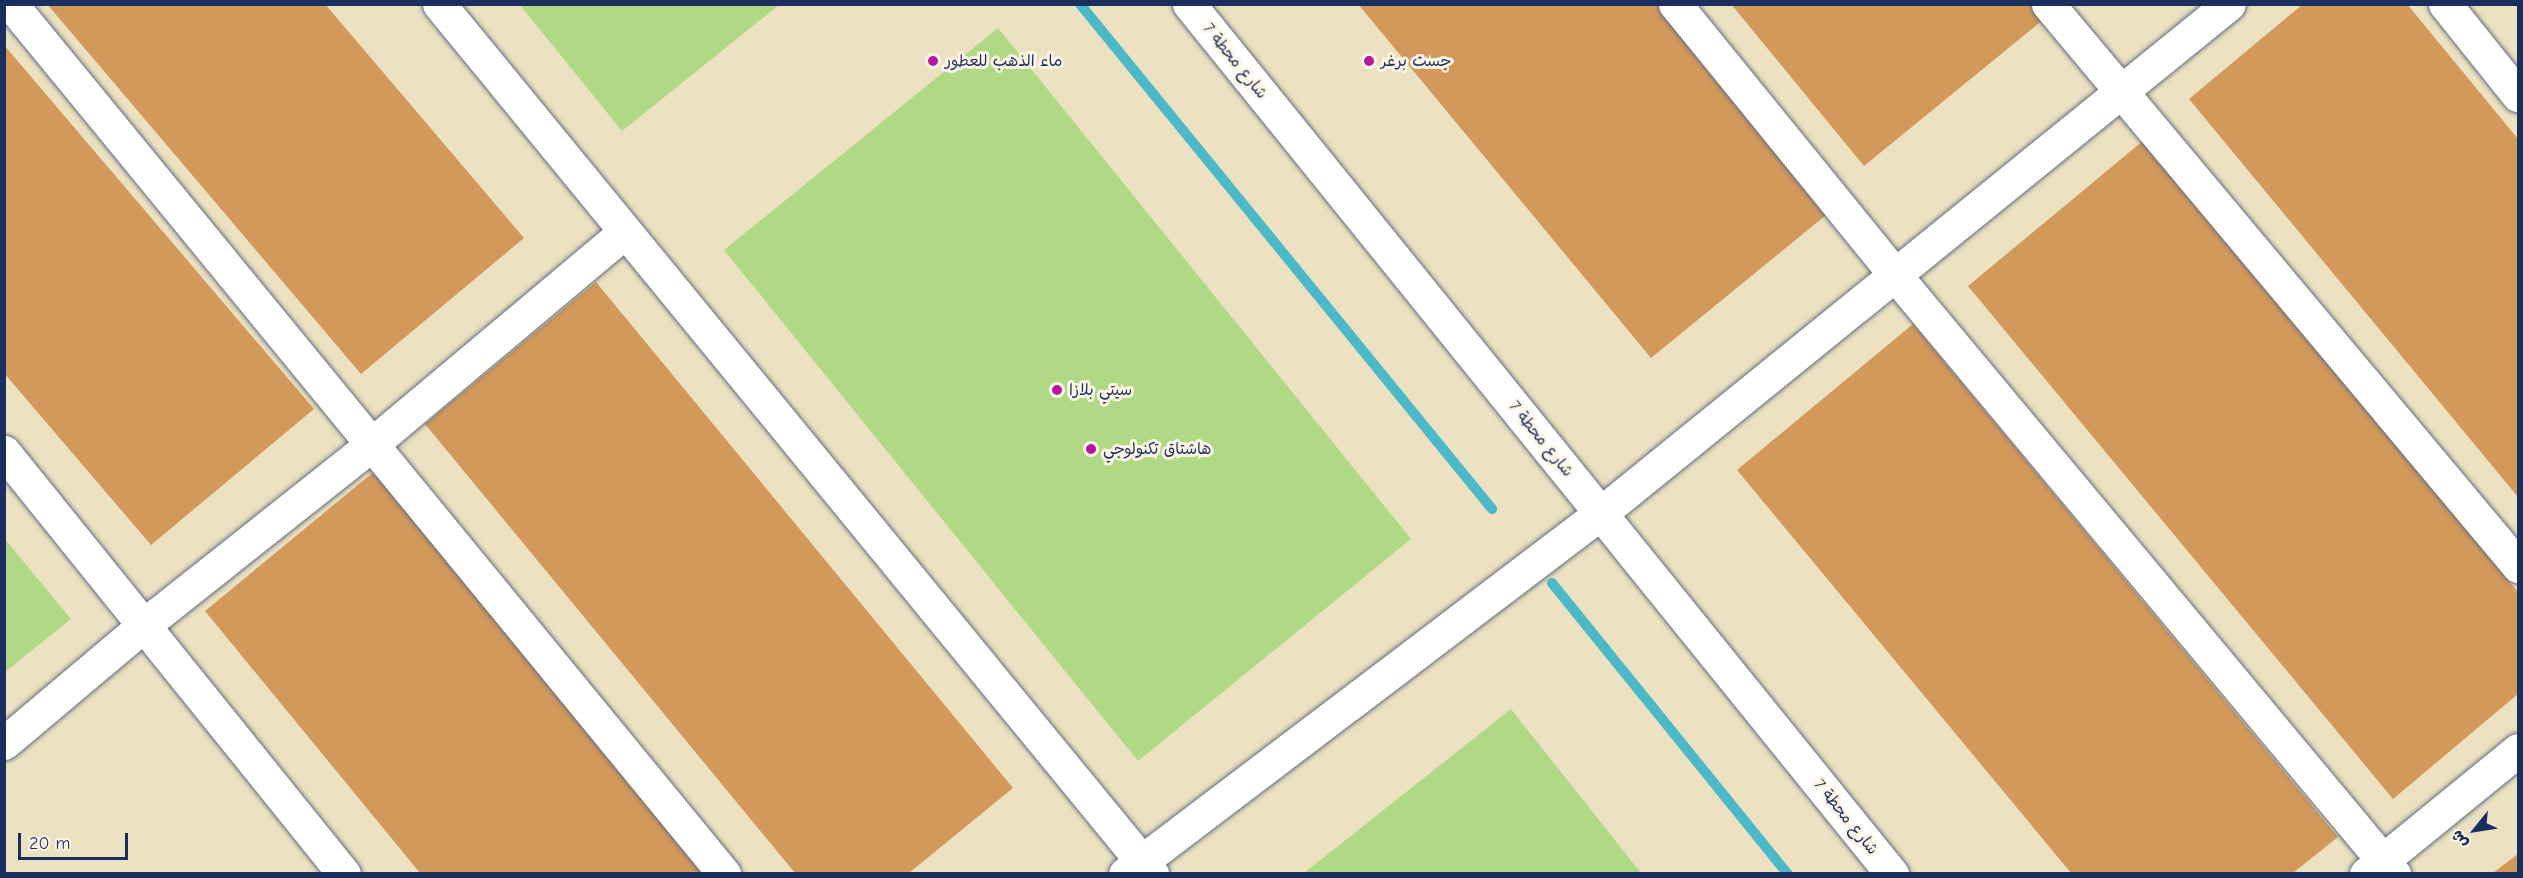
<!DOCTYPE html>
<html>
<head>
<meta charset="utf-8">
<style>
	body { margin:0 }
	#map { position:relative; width:2523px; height:878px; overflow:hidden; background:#ece2c1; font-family:"Comic Neue","Playpen Sans Arabic",sans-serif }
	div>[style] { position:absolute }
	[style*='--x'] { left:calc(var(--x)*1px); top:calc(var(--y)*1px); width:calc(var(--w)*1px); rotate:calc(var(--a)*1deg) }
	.green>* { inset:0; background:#afd985 }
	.stream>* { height:10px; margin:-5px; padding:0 5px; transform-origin:5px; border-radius:5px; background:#4db9c8 }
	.building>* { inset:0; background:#d3995b }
	.roads { filter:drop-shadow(0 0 2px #646e81) drop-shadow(0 0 2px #646e81) }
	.minor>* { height:33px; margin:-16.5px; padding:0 16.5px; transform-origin:16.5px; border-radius:16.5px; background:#fff }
	.tertiary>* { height:33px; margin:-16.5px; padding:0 16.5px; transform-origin:16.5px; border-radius:16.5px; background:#fff }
	.dots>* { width:16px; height:16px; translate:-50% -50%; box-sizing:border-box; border:3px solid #fcf5e5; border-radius:50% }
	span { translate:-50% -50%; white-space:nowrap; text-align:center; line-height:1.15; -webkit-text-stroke:6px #fcf5e5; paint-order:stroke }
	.poi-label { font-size:16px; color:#1b2f5e }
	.left { translate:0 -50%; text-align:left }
	.street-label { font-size:16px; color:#1b2f5e }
	.frame { position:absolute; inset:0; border:6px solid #1b2f5e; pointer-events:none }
	.north { position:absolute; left:2445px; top:800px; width:60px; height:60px; -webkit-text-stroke:4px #fcf5e5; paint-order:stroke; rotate:240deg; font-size:16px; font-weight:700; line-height:24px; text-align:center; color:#1b2f5e }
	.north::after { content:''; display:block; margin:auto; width:21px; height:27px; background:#1b2f5e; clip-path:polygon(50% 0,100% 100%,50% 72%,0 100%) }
	.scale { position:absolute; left:18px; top:833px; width:110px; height:27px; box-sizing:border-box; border:3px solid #1b2f5e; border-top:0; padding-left:8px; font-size:18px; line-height:21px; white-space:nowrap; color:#1b2f5e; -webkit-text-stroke:4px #fcf5e5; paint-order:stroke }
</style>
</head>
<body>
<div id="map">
	<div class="green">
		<i style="clip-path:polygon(520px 5px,779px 5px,622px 131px)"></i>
		<i style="clip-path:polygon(998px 28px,1411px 539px,1138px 761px,724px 250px)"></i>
		<i style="clip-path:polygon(4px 538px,71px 619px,5px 672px,4px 672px)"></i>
		<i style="clip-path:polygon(1511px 709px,1641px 873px,1304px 873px)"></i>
	</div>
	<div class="stream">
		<i style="--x:1080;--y:4;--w:652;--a:50.79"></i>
		<i style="--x:1552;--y:583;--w:375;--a:51"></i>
	</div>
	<div class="building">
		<i style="clip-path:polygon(47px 4px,325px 4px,524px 238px,361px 374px)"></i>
		<i style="clip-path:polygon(1358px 4px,1660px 4px,1831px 211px,1651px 358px)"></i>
		<i style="clip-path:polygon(1731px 4px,2033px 4px,2044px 19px,1864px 166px)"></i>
		<i style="clip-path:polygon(2303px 4px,2407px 4px,2518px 139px,2518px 497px,2189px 99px)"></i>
		<i style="clip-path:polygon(4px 45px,314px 409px,151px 545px,4px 373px)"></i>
		<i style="clip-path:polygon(2144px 140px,2518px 592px,2518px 694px,2393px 799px,1968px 286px)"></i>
		<i style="clip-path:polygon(596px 282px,1013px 788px,909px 873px,795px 873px,425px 424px)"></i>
		<i style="clip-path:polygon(1913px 324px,2338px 837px,2293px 873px,2071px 873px,1737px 470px)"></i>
		<i style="clip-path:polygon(376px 470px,709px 873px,420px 873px,205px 611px)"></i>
		<i style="clip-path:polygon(2518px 854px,2518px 873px,2493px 873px)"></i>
	</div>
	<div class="roads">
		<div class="minor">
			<i style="--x:11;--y:4;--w:1125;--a:50.66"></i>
			<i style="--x:439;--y:4;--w:1125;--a:50.66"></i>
			<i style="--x:1675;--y:4;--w:349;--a:50.9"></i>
			<i style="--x:1895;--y:275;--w:780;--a:50.2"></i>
			<i style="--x:2048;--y:4;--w:733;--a:50.09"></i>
			<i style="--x:2445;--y:4;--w:117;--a:51.3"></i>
			<i style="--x:4;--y:452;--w:542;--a:51.14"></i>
			<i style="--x:4;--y:743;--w:183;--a:-40.1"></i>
			<i style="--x:144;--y:625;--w:291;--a:-38.4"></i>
			<i style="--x:372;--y:444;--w:330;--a:-40"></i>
			<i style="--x:2366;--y:874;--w:196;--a:-39.2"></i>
		</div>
		<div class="tertiary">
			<i style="--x:1189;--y:4;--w:1119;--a:51.06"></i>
			<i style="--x:1125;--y:874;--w:597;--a:-37.18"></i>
			<i style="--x:1601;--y:513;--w:808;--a:-39.03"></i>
		</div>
	</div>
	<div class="dots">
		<i style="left:933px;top:61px;background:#b5179e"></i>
		<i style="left:1369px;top:61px;background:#b5179e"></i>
		<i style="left:1057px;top:390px;background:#b5179e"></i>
		<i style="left:1091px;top:449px;background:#b5179e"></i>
	</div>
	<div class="poi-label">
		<span class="left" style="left:945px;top:61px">ماء الذهب للعطور</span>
		<span class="left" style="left:1381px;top:61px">جست برغر</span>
		<span class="left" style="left:1069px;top:390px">سيتي بلازا</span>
		<span class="left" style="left:1103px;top:449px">هاشتاق تكنولوجي</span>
	</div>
	<div class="street-label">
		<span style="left:1235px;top:61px;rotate:51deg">شارع محطة 7</span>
		<span style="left:1541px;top:439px;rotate:51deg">شارع محطة 7</span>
		<span style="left:1846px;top:817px;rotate:51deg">شارع محطة 7</span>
	</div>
	<div class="frame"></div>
	<div class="north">ش</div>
	<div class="scale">20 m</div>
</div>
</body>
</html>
